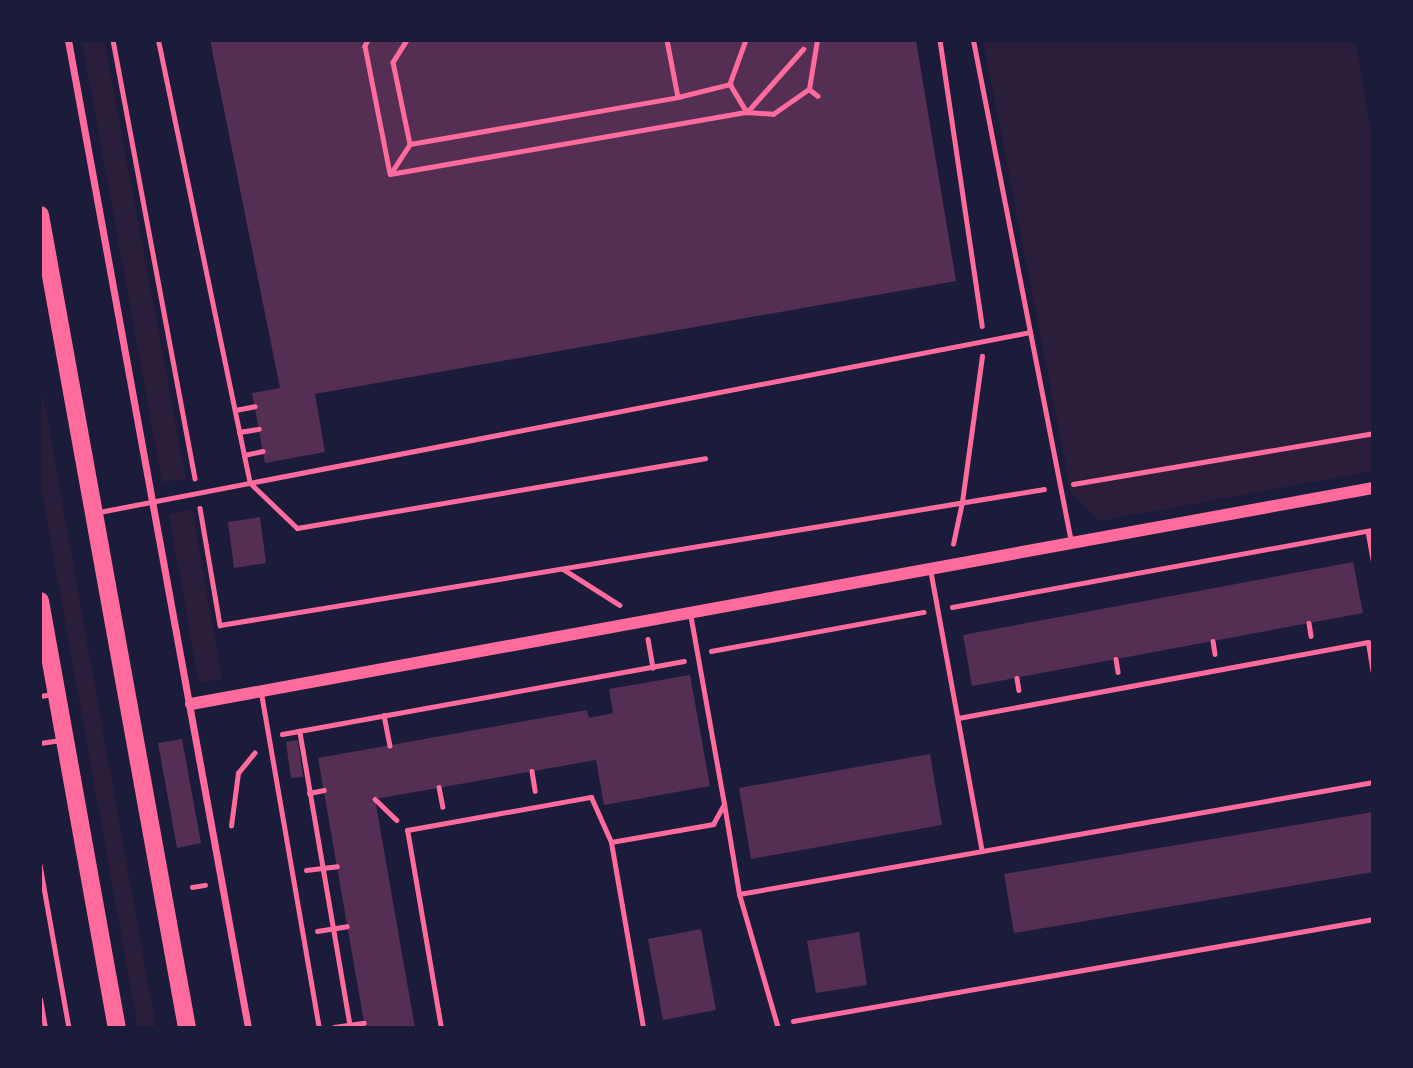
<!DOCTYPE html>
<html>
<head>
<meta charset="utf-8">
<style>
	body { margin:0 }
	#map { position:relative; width:1413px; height:1068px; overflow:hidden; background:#1b1b3a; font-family:Helvetica,sans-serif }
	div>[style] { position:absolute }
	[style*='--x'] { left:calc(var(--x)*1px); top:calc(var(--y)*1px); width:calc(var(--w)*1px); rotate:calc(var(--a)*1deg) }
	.green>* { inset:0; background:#2a1e3b }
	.building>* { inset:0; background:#542f53 }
	.path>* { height:4.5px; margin:-2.25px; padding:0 2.25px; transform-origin:2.25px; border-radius:2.25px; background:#ff6b9d }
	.service>* { height:5px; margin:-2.5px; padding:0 2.5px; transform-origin:2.5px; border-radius:2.5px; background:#ff6b9d }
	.minor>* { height:7px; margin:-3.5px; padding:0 3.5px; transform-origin:3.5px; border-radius:3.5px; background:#ff6b9d }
	.tertiary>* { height:12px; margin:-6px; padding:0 6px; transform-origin:6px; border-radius:6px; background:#ff6b9d }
	.primary>* { height:18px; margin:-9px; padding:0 9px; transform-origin:9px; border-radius:9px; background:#ff6b9d }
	span { translate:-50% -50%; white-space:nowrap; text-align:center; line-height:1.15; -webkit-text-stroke:6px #1b1b3a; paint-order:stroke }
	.frame { position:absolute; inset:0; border:42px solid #1b1b3a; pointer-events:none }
</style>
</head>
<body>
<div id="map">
	<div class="green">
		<i style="clip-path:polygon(82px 40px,104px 40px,186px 479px,162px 482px)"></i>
		<i style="clip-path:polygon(983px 40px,1355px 40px,1373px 142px,1373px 471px,1100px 521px,1071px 493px)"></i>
		<i style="clip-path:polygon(40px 378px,112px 782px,156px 1028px,138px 1028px,40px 481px)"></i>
		<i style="clip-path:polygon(192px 509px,222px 679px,199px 683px,169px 514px)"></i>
	</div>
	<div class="building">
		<i style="clip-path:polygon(210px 40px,916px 40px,956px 281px,315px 394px,325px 452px,265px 463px,252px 393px,280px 388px)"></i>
		<i style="clip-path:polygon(260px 517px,266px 563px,234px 568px,228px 522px)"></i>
		<i style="clip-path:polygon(1353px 562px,1363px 613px,972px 686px,963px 635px)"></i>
		<i style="clip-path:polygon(690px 675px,710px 786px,604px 805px,596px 760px,375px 799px,415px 1028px,365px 1028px,318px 758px,587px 710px,589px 718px,613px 713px,609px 689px)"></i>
		<i style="clip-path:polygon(182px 739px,201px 843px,177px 848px,158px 743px)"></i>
		<i style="clip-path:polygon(298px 740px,303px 777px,291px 778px,286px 742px)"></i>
		<i style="clip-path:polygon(930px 754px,942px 825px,751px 859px,739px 788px)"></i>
		<i style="clip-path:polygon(1373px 812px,1373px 872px,1014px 933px,1004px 874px)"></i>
		<i style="clip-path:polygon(701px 929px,716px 1010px,663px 1020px,648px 939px)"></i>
		<i style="clip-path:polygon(859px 932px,867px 985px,816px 993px,807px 941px)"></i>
	</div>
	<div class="path">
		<i style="--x:113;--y:40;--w:446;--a:79.4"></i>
		<i style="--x:368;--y:40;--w:7;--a:117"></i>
		<i style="--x:365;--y:46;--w:130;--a:78.9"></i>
		<i style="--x:390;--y:174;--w:362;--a:-9.9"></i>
		<i style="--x:747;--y:112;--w:26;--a:4"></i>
		<i style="--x:773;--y:114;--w:44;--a:-34.8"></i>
		<i style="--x:809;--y:89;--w:50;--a:-80.7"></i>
		<i style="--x:407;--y:40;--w:26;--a:122"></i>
		<i style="--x:393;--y:62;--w:84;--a:78.3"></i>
		<i style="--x:410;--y:144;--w:272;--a:-9.9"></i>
		<i style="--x:678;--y:97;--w:54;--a:-14"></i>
		<i style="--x:667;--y:40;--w:58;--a:79.1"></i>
		<i style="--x:746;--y:40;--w:47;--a:110"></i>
		<i style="--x:730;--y:84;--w:33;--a:59"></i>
		<i style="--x:940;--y:40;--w:289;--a:81.6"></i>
		<i style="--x:809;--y:89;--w:11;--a:38"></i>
		<i style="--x:748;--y:111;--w:83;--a:-48.4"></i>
		<i style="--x:391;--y:173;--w:35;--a:-57"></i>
		<i style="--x:1073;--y:484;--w:304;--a:-9.6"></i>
		<i style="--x:200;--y:508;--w:119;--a:80.3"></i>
		<i style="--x:220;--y:625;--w:835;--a:-9.37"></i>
		<i style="--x:1368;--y:531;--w:29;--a:80"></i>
		<i style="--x:953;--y:544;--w:43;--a:-77.9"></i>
		<i style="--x:962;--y:502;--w:147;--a:-82.2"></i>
		<i style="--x:563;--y:569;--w:67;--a:32.3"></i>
		<i style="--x:952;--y:607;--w:428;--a:-10.4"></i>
		<i style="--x:1309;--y:623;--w:13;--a:81"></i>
		<i style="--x:648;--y:639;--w:29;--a:80"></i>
		<i style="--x:1213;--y:641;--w:13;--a:81"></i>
		<i style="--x:711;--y:651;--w:216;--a:-10.4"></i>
		<i style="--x:1116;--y:659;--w:13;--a:81"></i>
		<i style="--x:1017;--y:678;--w:12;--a:81"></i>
		<i style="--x:384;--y:715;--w:31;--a:79"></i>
		<i style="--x:282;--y:734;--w:17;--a:-10"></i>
		<i style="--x:532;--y:771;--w:20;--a:81"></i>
		<i style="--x:439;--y:787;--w:20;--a:79"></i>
		<i style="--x:309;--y:793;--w:15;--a:-11"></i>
		<i style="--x:375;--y:799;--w:30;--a:44"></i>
		<i style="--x:231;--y:826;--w:53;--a:-82.5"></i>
		<i style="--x:238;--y:773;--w:26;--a:-51"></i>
		<i style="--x:40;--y:865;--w:166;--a:79.9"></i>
		<i style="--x:306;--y:870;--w:31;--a:-7"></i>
		<i style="--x:192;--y:887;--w:13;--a:-9"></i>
		<i style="--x:317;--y:931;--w:30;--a:-9"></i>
		<i style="--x:793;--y:1021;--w:589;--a:-9.97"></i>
		<i style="--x:334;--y:1027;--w:30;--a:-8"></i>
		<i style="--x:350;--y:1028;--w:301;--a:-99.7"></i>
		<i style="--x:299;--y:731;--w:391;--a:-10.3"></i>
	</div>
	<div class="service">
		<i style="--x:158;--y:40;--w:452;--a:78.3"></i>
		<i style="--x:250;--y:483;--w:65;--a:43.8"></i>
		<i style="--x:297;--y:528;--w:414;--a:-9.7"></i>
		<i style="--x:973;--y:40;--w:511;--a:78.95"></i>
		<i style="--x:235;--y:410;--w:20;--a:-11"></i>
		<i style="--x:239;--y:432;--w:20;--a:-9"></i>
		<i style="--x:244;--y:455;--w:19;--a:-12"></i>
		<i style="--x:99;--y:512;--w:948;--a:-10.94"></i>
		<i style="--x:930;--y:569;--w:287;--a:79.6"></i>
		<i style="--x:261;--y:693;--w:340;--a:80.2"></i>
		<i style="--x:40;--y:696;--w:13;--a:-9"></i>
		<i style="--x:958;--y:718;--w:417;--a:-10.5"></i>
		<i style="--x:1368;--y:642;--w:30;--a:81"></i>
		<i style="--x:40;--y:743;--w:21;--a:-8"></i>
		<i style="--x:724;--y:804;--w:91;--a:80.5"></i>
		<i style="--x:739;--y:894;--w:140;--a:73.8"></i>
		<i style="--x:611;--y:842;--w:104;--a:-10"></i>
		<i style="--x:713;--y:824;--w:23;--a:-61"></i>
		<i style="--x:724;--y:804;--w:193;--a:-100.1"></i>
		<i style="--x:739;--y:894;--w:644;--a:-10.02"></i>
		<i style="--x:40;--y:999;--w:29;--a:80"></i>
		<i style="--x:441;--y:1028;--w:201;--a:-99.7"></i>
		<i style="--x:407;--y:830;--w:187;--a:-10.2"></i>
		<i style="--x:591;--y:797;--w:49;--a:66"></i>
		<i style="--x:611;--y:842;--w:189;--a:80.2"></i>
	</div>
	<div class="minor">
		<i style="--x:68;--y:40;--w:1004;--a:79.67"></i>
	</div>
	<div class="tertiary">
		<i style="--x:191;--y:704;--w:1202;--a:-10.36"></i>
	</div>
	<div class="primary">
		<i style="--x:40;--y:215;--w:826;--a:79.75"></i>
		<i style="--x:40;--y:601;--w:434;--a:79.8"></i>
	</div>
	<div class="frame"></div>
</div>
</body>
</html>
